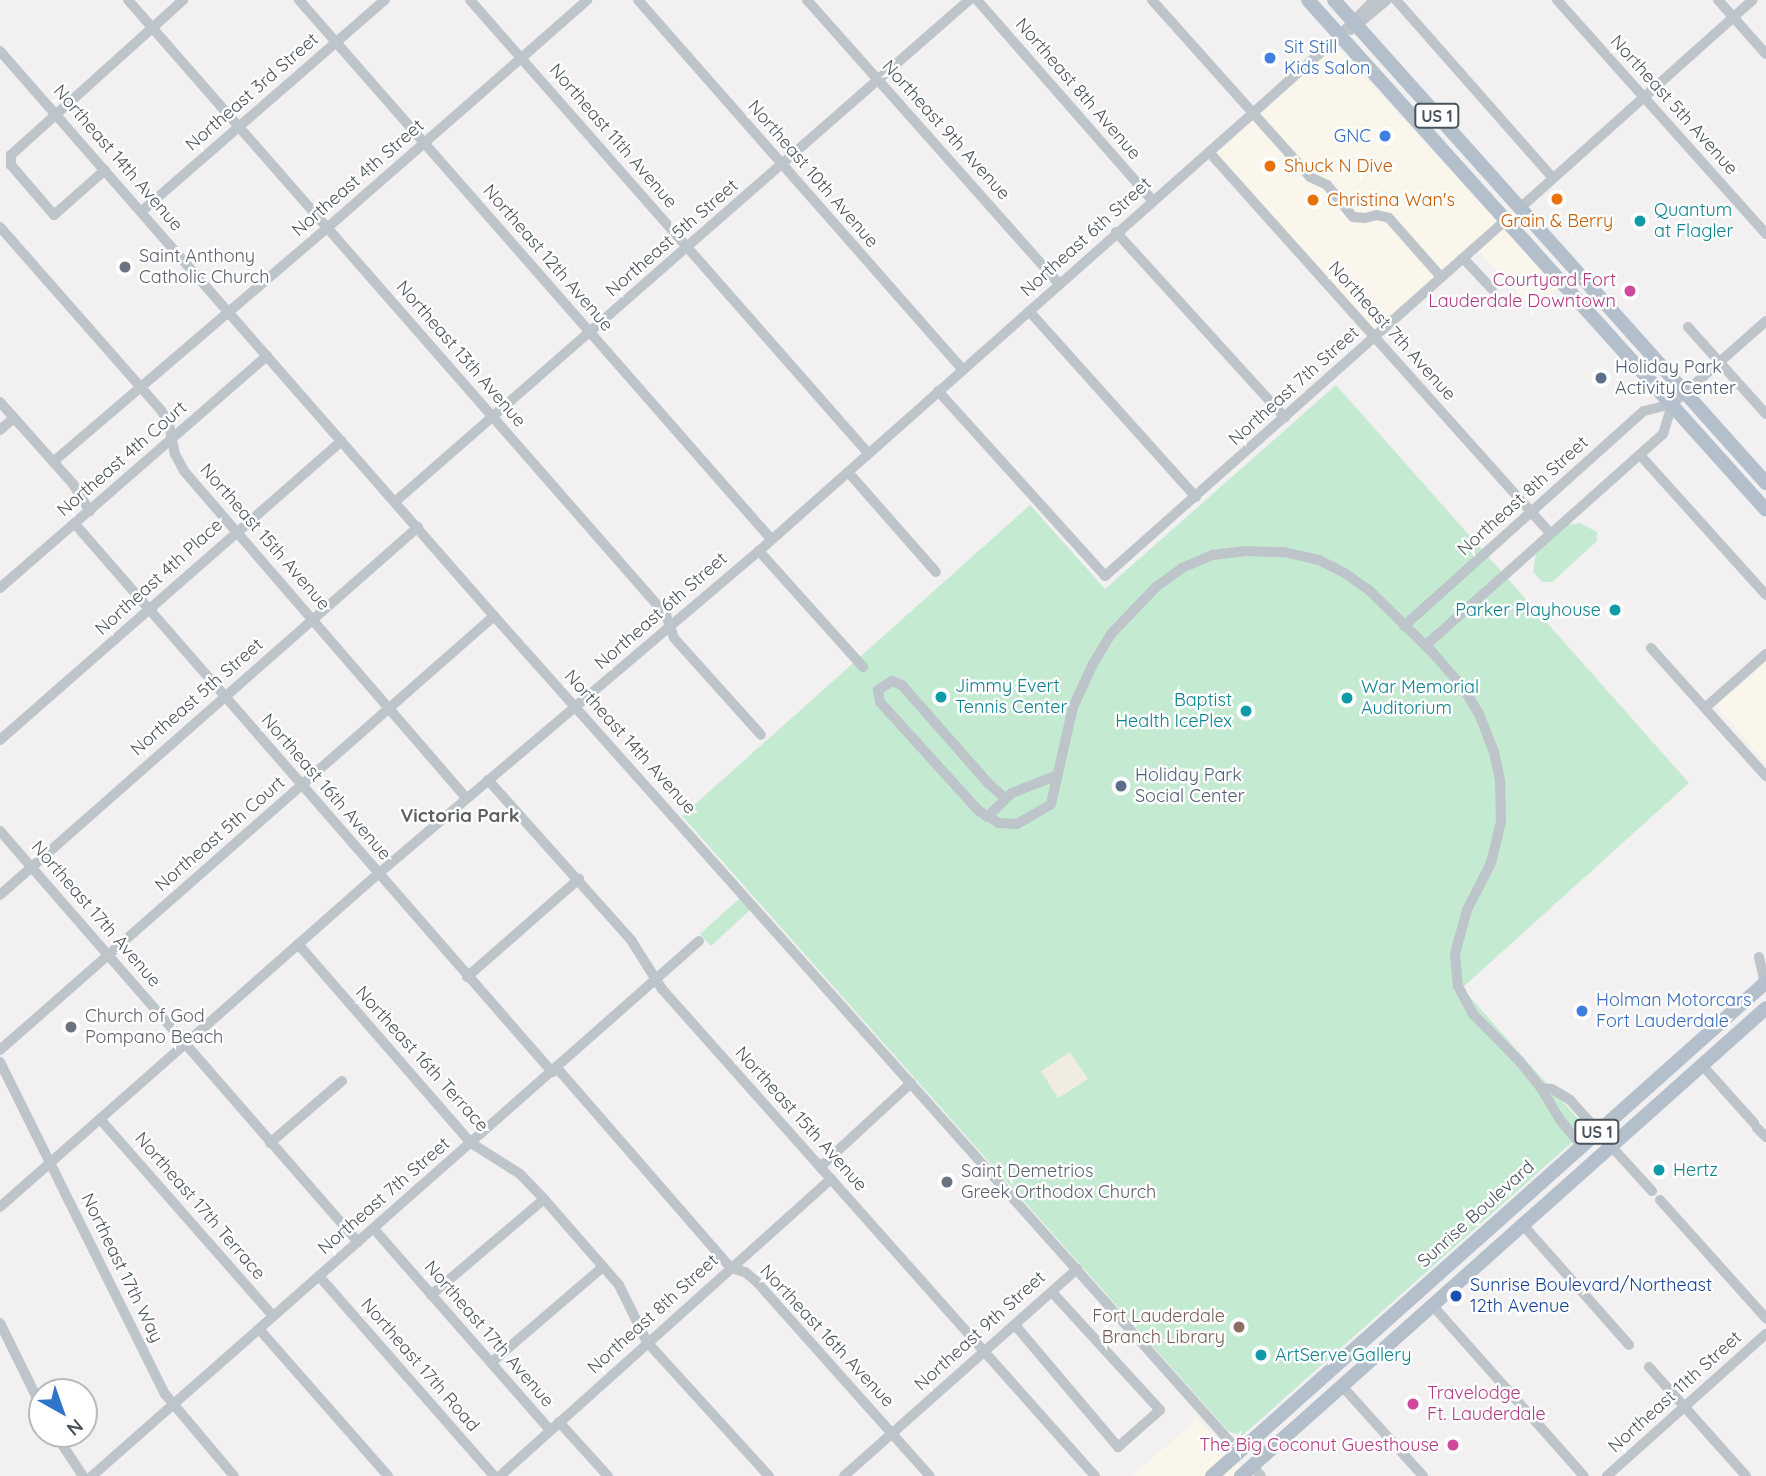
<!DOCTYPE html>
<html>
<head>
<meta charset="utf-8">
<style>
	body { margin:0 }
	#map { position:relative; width:1766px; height:1476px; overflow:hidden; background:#f2f0f0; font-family:Quicksand,sans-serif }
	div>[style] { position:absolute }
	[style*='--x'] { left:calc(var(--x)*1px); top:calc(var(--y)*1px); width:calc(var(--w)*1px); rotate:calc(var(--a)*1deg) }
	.commercial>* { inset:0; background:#faf6eb }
	.green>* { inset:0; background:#c4ead2 }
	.sand>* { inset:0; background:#f1ece2 }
	.minor>* { height:10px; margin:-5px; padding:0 5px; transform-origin:5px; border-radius:5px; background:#bdc4ca }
	.major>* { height:14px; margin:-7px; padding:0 7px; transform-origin:7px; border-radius:7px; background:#b3bfcb }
	.dots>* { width:19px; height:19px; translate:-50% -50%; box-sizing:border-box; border:4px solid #fff; border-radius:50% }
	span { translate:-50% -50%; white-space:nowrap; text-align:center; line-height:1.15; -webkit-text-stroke:5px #fff; paint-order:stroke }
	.shield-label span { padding:2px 5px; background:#fff; border:2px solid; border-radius:5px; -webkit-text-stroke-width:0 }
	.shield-label { font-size:16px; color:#4a535b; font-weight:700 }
	.shop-label { font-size:18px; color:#366cbe }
	.left { translate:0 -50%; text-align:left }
	.right { translate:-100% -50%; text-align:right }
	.street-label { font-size:18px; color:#4a535b }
	.food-label { font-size:18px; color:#c56008 }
	.culture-label { font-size:18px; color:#0d838f }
	.worship-label { font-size:18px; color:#5b616d }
	.hotel-label { font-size:18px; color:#b23c85 }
	.service-label { font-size:18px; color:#4e5e75 }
	.transit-label { font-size:18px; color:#164399 }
	.education-label { font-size:18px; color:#785e54 }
	.neighbourhood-label { font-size:19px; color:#5d6063; font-weight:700 }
	.north { position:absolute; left:28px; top:1378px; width:70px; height:70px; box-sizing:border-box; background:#fff; border:2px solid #b7babd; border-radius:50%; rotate:140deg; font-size:19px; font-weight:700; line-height:28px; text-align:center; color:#4a535b }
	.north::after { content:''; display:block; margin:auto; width:24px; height:32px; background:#3075cc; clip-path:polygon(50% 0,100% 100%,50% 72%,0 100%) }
</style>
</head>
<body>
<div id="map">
	<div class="commercial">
		<i style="clip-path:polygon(1336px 46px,1558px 287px,1534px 310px,1471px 243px,1374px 329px,1217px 153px)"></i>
		<i style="clip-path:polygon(1766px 662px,1766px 764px,1716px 706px)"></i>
		<i style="clip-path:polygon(1197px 1419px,1251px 1476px,1132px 1476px)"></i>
	</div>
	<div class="green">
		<i style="clip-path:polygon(1336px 385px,1689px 783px,1462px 988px,1587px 1129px,1242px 1436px,1228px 1431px,682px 816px,1030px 505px,1105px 589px)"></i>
		<i style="clip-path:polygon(1580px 523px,1597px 532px,1597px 541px,1552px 582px,1542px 582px,1533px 572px,1536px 554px,1567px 525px)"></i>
		<i style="clip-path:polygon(740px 898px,750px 910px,711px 946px,700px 934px)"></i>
	</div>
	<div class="sand">
		<i style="clip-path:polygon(1070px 1052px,1088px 1079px,1058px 1098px,1041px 1071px)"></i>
	</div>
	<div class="minor">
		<i style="--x:128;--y:0;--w:817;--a:48.82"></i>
		<i style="--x:666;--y:615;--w:24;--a:71"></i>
		<i style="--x:674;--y:638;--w:130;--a:48.1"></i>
		<i style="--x:299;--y:0;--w:716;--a:48.79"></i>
		<i style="--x:470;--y:0;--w:603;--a:48.7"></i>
		<i style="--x:638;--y:0;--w:492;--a:48.7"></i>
		<i style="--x:807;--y:0;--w:380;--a:48.4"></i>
		<i style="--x:977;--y:0;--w:267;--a:48.8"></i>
		<i style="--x:1152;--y:0;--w:237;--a:48.2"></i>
		<i style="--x:1310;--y:177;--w:19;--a:25"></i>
		<i style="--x:1327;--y:185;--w:41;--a:50.9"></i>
		<i style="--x:1353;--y:217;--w:12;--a:5"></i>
		<i style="--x:1365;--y:218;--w:12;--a:-14"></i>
		<i style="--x:1377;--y:215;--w:12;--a:14"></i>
		<i style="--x:1389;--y:218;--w:79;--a:48.6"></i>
		<i style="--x:1396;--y:0;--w:237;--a:48.6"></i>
		<i style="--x:1557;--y:0;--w:314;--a:48.2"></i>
		<i style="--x:1718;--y:0;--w:72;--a:48.4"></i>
		<i style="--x:1351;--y:30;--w:47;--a:-39.8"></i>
		<i style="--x:0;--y:51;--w:751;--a:48.84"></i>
		<i style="--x:494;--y:616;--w:1120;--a:48.29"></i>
		<i style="--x:1209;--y:152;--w:511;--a:48.17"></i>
		<i style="--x:105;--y:170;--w:68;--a:138.6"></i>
		<i style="--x:54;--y:215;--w:66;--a:-130.7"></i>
		<i style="--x:11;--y:165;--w:10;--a:-90"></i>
		<i style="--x:11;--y:155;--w:232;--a:-42"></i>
		<i style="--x:1520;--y:208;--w:312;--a:-41.8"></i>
		<i style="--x:142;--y:211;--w:322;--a:-41"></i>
		<i style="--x:0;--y:227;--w:244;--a:48.7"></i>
		<i style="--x:161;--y:410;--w:16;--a:60"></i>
		<i style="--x:169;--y:424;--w:31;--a:79"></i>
		<i style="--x:175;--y:454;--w:19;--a:62"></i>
		<i style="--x:184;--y:471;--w:432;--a:49.2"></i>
		<i style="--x:1116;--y:232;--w:251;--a:47.7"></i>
		<i style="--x:1463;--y:258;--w:42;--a:46.9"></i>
		<i style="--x:1029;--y:311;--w:250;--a:48.1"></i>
		<i style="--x:1688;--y:327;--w:117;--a:48.1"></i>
		<i style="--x:938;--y:391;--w:249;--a:47.9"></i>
		<i style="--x:1105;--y:576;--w:536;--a:-41.6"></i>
		<i style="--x:0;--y:402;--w:110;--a:48.3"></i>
		<i style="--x:73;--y:484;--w:32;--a:58"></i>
		<i style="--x:0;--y:430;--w:18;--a:-41"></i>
		<i style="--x:1640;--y:455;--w:188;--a:48"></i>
		<i style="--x:53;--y:462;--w:360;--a:-40.5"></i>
		<i style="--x:327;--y:228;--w:346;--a:-41.2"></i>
		<i style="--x:848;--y:472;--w:133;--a:48.7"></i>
		<i style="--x:396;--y:501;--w:761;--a:-41.16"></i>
		<i style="--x:75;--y:524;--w:727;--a:48.96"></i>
		<i style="--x:759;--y:551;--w:156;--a:48.1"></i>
		<i style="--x:0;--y:588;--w:354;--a:-41"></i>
		<i style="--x:1404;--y:626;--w:322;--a:-41.9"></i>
		<i style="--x:1644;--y:411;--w:29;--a:-14"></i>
		<i style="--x:1672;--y:404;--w:125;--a:-41.4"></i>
		<i style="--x:1425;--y:646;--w:319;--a:-41.7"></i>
		<i style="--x:1663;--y:434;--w:31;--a:-73"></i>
		<i style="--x:1651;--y:648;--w:172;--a:48.1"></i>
		<i style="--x:1706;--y:707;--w:80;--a:-41.5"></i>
		<i style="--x:0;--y:740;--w:454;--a:-41.2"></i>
		<i style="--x:488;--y:780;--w:215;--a:48.2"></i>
		<i style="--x:631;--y:940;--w:58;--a:57.7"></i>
		<i style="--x:662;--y:989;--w:652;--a:48.36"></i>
		<i style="--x:1005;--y:798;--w:23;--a:-139"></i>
		<i style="--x:988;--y:783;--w:130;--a:-131.3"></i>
		<i style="--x:902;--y:685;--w:11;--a:-158"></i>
		<i style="--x:892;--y:681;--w:17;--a:147"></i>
		<i style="--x:878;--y:690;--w:12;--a:81"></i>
		<i style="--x:880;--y:702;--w:147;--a:47.8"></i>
		<i style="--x:979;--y:811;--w:23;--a:31"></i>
		<i style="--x:999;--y:823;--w:18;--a:3"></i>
		<i style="--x:1017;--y:824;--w:39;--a:-30"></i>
		<i style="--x:1051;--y:804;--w:99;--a:-77.2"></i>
		<i style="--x:1073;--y:707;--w:47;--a:-65.1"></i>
		<i style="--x:1093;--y:664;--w:35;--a:-59"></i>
		<i style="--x:1111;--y:634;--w:65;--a:-46.2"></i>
		<i style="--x:1156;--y:587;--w:32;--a:-36"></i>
		<i style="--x:1182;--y:568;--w:34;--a:-23"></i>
		<i style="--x:1213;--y:555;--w:33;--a:-7"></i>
		<i style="--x:1246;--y:551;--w:38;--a:2"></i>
		<i style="--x:1284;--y:552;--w:36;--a:13"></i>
		<i style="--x:1319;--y:560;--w:30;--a:27"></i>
		<i style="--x:1346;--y:574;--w:29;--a:35"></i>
		<i style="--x:1370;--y:591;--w:90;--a:44.5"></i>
		<i style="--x:1434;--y:654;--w:46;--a:49.4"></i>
		<i style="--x:1464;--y:689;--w:31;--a:59"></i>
		<i style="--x:1480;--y:716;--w:39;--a:69"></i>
		<i style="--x:1494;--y:752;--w:30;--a:78"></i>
		<i style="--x:1500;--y:781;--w:41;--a:88.6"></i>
		<i style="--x:1501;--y:822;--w:42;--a:103.7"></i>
		<i style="--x:1491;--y:863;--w:53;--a:117.1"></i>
		<i style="--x:1467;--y:910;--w:46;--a:105.3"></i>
		<i style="--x:1455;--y:954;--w:32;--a:85"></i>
		<i style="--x:1458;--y:986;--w:32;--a:62"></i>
		<i style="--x:1473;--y:1014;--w:67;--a:45.6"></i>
		<i style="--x:1520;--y:1062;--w:33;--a:51"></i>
		<i style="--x:1541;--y:1088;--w:37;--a:59"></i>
		<i style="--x:1560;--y:1120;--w:34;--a:50"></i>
		<i style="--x:987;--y:817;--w:35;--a:-44"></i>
		<i style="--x:1012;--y:793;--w:49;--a:-21.4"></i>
		<i style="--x:0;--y:831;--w:545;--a:48.94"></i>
		<i style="--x:0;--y:895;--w:557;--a:-41.36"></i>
		<i style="--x:298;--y:944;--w:264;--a:49"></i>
		<i style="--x:471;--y:1143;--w:58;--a:32.3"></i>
		<i style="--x:520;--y:1174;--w:35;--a:46"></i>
		<i style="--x:544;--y:1199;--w:114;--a:48.9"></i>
		<i style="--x:619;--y:1285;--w:64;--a:63.8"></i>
		<i style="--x:647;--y:1342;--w:181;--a:47.7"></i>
		<i style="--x:1759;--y:957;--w:26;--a:77"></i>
		<i style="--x:467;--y:977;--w:149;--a:-41.2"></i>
		<i style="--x:0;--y:1050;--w:658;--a:-41.3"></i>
		<i style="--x:0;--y:1062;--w:371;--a:63.6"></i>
		<i style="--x:165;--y:1394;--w:107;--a:49.9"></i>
		<i style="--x:1702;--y:1065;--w:78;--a:48.1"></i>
		<i style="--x:557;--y:1068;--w:265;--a:49"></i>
		<i style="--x:731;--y:1268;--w:15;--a:16"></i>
		<i style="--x:745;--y:1272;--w:14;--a:39"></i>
		<i style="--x:756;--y:1281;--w:261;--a:48.3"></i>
		<i style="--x:1541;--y:1088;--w:11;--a:5"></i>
		<i style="--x:1552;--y:1089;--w:21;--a:31"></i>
		<i style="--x:1570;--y:1100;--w:42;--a:47.9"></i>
		<i style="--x:100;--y:1119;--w:262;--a:48.7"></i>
		<i style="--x:1757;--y:1128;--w:13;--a:45"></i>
		<i style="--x:270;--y:1143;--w:95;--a:-40.7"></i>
		<i style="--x:1611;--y:1146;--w:61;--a:47.7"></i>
		<i style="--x:820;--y:1167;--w:124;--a:-42.7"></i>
		<i style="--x:1660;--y:1200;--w:159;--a:48.1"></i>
		<i style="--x:0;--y:1207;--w:504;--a:-41.38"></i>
		<i style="--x:378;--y:874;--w:499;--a:-40.3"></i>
		<i style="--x:759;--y:551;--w:660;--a:-41.56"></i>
		<i style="--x:1253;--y:113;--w:115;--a:-41.8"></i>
		<i style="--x:1339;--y:36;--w:50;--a:-45.8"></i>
		<i style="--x:1523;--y:1225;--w:160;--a:48.5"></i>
		<i style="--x:374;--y:1229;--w:267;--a:48.8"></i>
		<i style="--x:319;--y:1276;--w:266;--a:48.8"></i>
		<i style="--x:431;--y:1295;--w:148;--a:-40.3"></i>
		<i style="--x:1433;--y:1306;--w:227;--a:48.4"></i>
		<i style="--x:0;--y:1323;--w:95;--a:63.7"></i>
		<i style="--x:1015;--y:1325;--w:160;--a:49.8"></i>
		<i style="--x:1118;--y:1447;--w:56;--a:-41.4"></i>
		<i style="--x:1160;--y:1410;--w:160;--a:-132.5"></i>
		<i style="--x:259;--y:1329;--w:196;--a:48.7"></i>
		<i style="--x:492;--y:1362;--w:146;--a:-40.6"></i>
		<i style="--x:1649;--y:1367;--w:146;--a:48.3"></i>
		<i style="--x:1342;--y:1386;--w:121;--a:48"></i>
		<i style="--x:559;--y:1422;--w:73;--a:47.8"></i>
		<i style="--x:55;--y:1434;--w:50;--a:56.3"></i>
		<i style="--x:1252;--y:1466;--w:13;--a:48"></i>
		<i style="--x:92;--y:1476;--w:809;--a:-41.39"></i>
		<i style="--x:500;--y:1476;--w:445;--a:-41.9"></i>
		<i style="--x:844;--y:1476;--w:312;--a:-41.6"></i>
		<i style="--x:1607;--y:1476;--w:213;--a:-41.8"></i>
	</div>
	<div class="major">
		<i style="--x:1308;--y:0;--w:685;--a:48.07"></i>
		<i style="--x:1334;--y:0;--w:648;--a:48.19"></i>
		<i style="--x:1212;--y:1476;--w:742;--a:-41.72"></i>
		<i style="--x:1241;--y:1476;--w:703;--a:-41.71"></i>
	</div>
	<div class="dots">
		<i style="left:1270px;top:58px;background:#3f7fe0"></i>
		<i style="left:1385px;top:136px;background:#3f7fe0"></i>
		<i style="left:1270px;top:166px;background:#e8710a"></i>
		<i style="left:1557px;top:199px;background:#e8710a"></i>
		<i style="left:1313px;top:200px;background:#e8710a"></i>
		<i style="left:1640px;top:221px;background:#0f9aa8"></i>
		<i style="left:125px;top:267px;background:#6b7280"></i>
		<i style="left:1630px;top:291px;background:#d1479c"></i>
		<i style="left:1601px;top:378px;background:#5c6f8a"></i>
		<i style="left:1615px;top:610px;background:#0f9aa8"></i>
		<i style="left:941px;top:697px;background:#0f9aa8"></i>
		<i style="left:1347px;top:698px;background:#0f9aa8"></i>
		<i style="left:1246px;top:711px;background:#0f9aa8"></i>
		<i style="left:1121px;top:786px;background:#5c6f8a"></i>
		<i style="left:1582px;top:1011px;background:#3f7fe0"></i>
		<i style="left:71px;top:1027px;background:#6b7280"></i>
		<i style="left:1659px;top:1170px;background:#0f9aa8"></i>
		<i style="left:947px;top:1182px;background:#6b7280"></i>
		<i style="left:1456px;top:1296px;background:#1a4fb4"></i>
		<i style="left:1239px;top:1327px;background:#8d6e63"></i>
		<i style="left:1261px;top:1355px;background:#0f9aa8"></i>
		<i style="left:1413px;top:1404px;background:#d1479c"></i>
		<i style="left:1453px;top:1445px;background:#d1479c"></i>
	</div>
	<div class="shield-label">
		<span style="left:1437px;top:116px">US 1</span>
		<span style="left:1597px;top:1132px">US 1</span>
	</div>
	<div class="shop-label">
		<span class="left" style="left:1284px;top:58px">Sit Still<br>Kids Salon</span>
		<span class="right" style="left:1371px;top:136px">GNC</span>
		<span class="left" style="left:1596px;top:1011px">Holman Motorcars<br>Fort Lauderdale</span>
	</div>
	<div class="street-label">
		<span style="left:1078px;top:89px;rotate:49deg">Northeast 8th Avenue</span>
		<span style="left:252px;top:92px;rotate:-41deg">Northeast 3rd Street</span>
		<span style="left:1674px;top:105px;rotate:48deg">Northeast 5th Avenue</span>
		<span style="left:946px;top:130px;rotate:48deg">Northeast 9th Avenue</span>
		<span style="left:613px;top:136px;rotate:49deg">Northeast 11th Avenue</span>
		<span style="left:118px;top:158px;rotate:49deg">Northeast 14th Avenue</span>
		<span style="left:813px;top:174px;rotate:49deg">Northeast 10th Avenue</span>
		<span style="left:358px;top:178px;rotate:-41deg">Northeast 4th Street</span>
		<span style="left:1086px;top:237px;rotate:-42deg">Northeast 6th Street</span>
		<span style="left:672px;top:238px;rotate:-41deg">Northeast 5th Street</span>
		<span style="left:548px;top:258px;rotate:49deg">Northeast 12th Avenue</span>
		<span style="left:1392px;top:331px;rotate:48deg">Northeast 7th Avenue</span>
		<span style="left:461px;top:354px;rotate:49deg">Northeast 13th Avenue</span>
		<span style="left:1294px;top:386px;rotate:-42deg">Northeast 7th Street</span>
		<span style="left:122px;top:459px;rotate:-41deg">Northeast 4th Court</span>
		<span style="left:1523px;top:496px;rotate:-42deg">Northeast 8th Street</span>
		<span style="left:265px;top:537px;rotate:49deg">Northeast 15th Avenue</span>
		<span style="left:159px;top:577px;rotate:-42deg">Northeast 4th Place</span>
		<span style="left:661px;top:611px;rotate:-41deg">Northeast 6th Street</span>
		<span style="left:197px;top:697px;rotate:-41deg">Northeast 5th Street</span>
		<span style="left:630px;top:742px;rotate:48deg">Northeast 14th Avenue</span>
		<span style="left:326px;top:787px;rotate:49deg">Northeast 16th Avenue</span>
		<span style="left:220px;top:834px;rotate:-41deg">Northeast 5th Court</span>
		<span style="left:96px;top:914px;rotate:49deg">Northeast 17th Avenue</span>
		<span style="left:422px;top:1059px;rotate:48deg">Northeast 16th Terrace</span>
		<span style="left:801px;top:1119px;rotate:48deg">Northeast 15th Avenue</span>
		<span style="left:384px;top:1196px;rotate:-41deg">Northeast 7th Street</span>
		<span style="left:200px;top:1206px;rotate:49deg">Northeast 17th Terrace</span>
		<span style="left:1476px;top:1214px;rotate:-42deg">Sunrise Boulevard</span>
		<span style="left:122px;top:1268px;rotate:64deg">Northeast 17th Way</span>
		<span style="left:653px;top:1314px;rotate:-42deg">Northeast 8th Street</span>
		<span style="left:980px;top:1331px;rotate:-42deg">Northeast 9th Street</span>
		<span style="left:489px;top:1334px;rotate:49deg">Northeast 17th Avenue</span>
		<span style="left:827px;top:1336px;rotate:47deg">Northeast 16th Avenue</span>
		<span style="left:420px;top:1365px;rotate:49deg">Northeast 17th Road</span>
		<span style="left:1675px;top:1392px;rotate:-42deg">Northeast 11th Street</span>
	</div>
	<div class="food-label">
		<span class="left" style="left:1284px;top:166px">Shuck N Dive</span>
		<span class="left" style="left:1327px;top:200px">Christina Wan's</span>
		<span style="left:1557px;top:221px">Grain &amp; Berry</span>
	</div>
	<div class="culture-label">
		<span class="left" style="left:1654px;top:221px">Quantum<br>at Flagler</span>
		<span class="right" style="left:1601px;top:610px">Parker Playhouse</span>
		<span class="left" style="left:955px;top:697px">Jimmy Evert<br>Tennis Center</span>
		<span class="left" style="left:1361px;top:698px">War Memorial<br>Auditorium</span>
		<span class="right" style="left:1232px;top:711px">Baptist<br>Health IcePlex</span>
		<span class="left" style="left:1673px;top:1170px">Hertz</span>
		<span class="left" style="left:1275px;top:1355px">ArtServe Gallery</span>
	</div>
	<div class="worship-label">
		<span class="left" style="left:139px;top:267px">Saint Anthony<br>Catholic Church</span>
		<span class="left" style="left:85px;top:1027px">Church of God<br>Pompano Beach</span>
		<span class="left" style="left:961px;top:1182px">Saint Demetrios<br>Greek Orthodox Church</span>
	</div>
	<div class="hotel-label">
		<span class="right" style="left:1616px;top:291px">Courtyard Fort<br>Lauderdale Downtown</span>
		<span class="left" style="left:1427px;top:1404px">Travelodge<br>Ft. Lauderdale</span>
		<span class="right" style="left:1439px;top:1445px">The Big Coconut Guesthouse</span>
	</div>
	<div class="service-label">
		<span class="left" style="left:1615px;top:378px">Holiday Park<br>Activity Center</span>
		<span class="left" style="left:1135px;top:786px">Holiday Park<br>Social Center</span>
	</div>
	<div class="transit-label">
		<span class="left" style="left:1470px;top:1296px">Sunrise Boulevard/Northeast<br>12th Avenue</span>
	</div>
	<div class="education-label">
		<span class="right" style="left:1225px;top:1327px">Fort Lauderdale<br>Branch Library</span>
	</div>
	<div class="neighbourhood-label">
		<span style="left:460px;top:816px">Victoria Park</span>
	</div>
	<div class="north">N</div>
</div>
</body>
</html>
